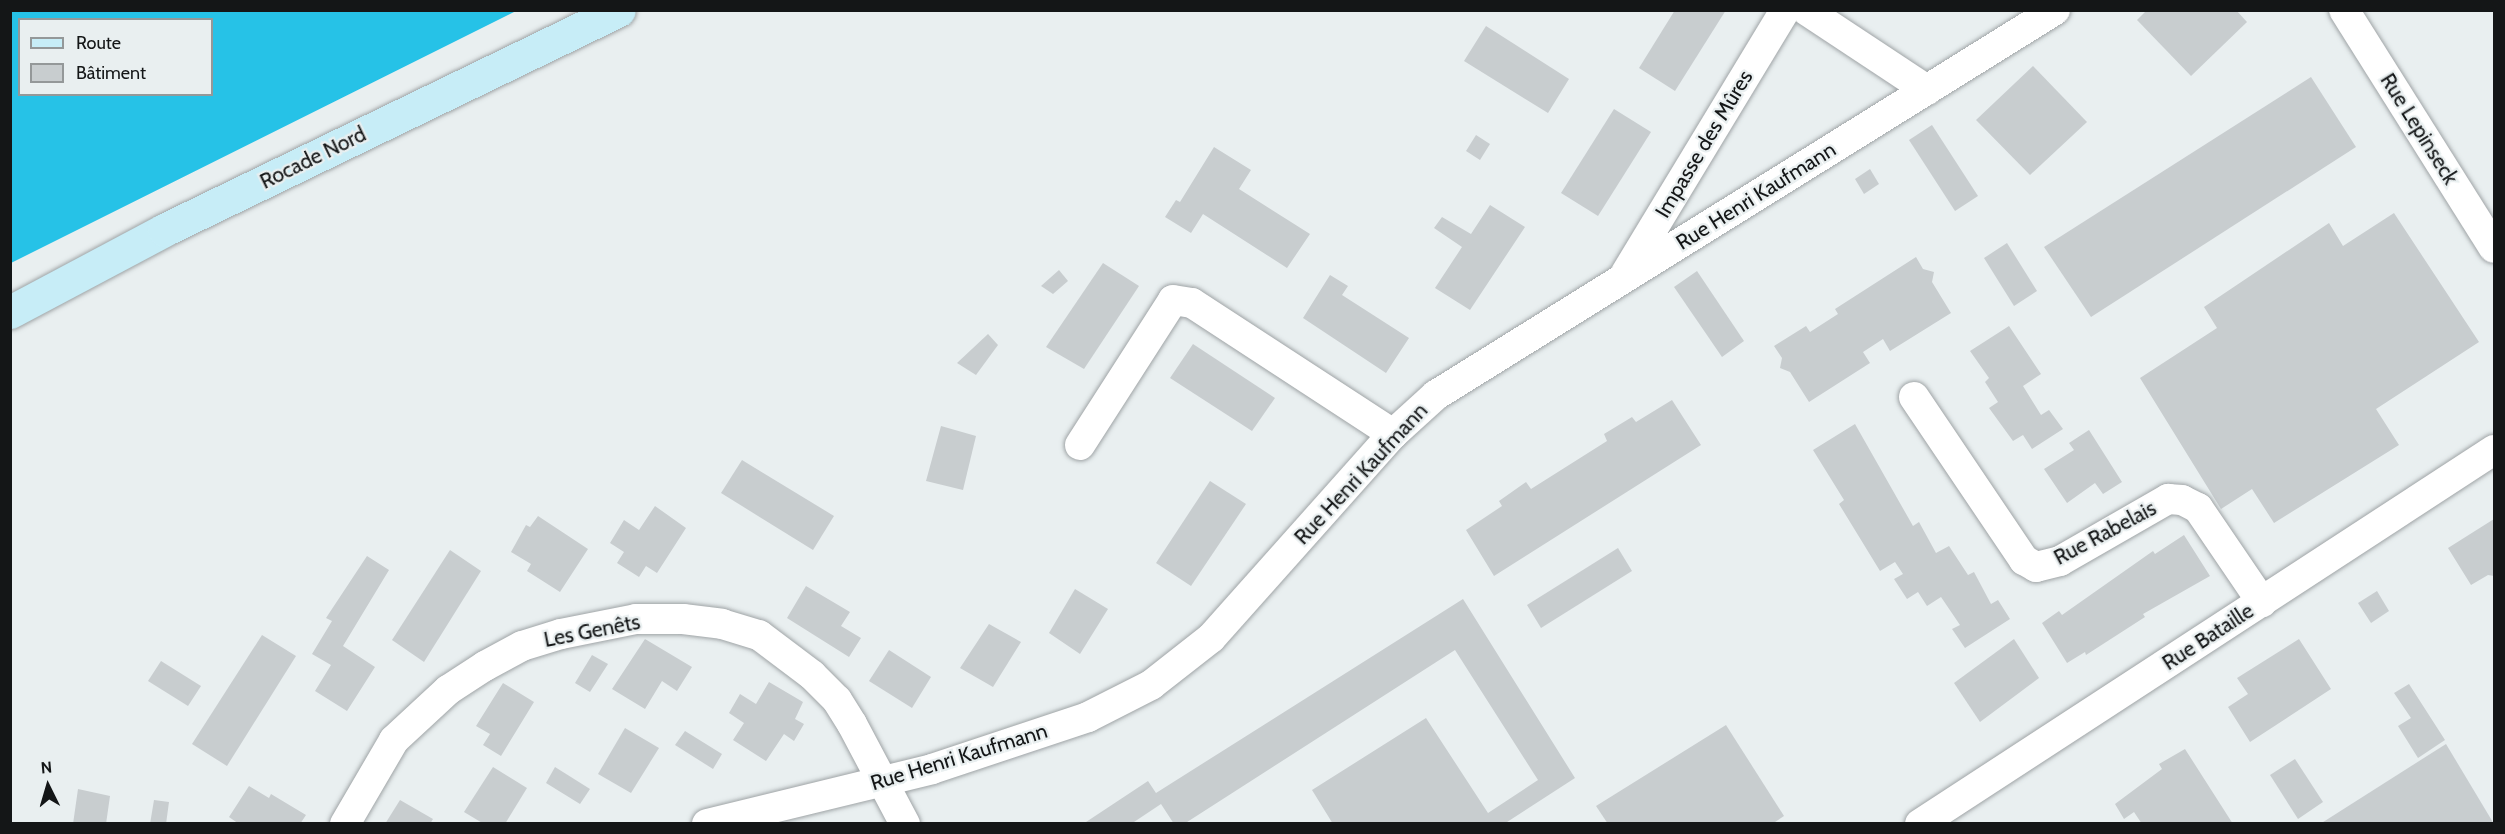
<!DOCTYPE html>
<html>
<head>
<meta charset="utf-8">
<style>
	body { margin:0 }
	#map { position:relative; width:2505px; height:834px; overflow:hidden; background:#e9eff0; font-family:Cabin,sans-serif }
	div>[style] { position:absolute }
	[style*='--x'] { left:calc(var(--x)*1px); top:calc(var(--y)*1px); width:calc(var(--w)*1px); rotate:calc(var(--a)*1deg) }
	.forest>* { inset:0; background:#26c2e7 }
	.building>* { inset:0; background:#c8cdcf }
	.roads { filter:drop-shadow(0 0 2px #9fa4a6) drop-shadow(0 0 2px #9fa4a6) }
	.minor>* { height:30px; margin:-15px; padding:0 15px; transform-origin:15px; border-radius:15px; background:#fff }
	.secondary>* { height:33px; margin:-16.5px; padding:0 16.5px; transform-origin:16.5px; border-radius:16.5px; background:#c7edf7 }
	span { translate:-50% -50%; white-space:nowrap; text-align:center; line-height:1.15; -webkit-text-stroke:4.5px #e9eff0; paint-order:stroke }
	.street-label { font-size:21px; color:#141617 }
	.frame { position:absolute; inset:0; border:12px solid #141617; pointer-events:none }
	.legend { position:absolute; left:18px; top:18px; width:195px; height:78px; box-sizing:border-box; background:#e9eff0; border:2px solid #949899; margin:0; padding:8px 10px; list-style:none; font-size:18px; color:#141617 }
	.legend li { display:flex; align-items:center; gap:12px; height:30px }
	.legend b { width:30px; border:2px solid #949899 }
	.north { position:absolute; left:18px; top:756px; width:60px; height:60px; -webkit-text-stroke:4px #e9eff0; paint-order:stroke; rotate:355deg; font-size:16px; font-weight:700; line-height:24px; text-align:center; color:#141617 }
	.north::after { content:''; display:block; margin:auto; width:21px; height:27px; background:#141617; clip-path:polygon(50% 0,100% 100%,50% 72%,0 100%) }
</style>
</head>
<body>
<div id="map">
	<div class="forest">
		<i style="clip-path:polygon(evenodd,11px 10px,516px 10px,516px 11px,11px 263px,11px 10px,20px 20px,212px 20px,212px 94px,20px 94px,20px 20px)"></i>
	</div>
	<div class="building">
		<i style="clip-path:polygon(1675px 10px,1726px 10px,1675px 91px,1639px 68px)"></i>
		<i style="clip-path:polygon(2147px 10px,2236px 10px,2247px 22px,2191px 76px,2137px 20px)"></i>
		<i style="clip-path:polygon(1486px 26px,1569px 79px,1548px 113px,1464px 61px)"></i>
		<i style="clip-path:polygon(2033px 66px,2087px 122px,2030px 175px,1976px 120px)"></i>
		<i style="clip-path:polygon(2311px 77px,2356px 147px,2091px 317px,2044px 247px)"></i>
		<i style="clip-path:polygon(1614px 109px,1651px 132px,1598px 216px,1561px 193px)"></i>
		<i style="clip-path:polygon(1932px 125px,1978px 196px,1955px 211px,1909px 140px)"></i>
		<i style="clip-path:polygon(1476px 135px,1490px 144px,1480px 160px,1466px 151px)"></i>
		<i style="clip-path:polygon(1214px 147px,1251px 170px,1239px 189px,1310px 234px,1287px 268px,1203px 214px,1191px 233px,1165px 217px,1176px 200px,1180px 202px)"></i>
		<i style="clip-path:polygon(1870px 169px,1879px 184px,1864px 194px,1855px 179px)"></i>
		<i style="clip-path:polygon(1490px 205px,1525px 227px,1470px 310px,1435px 288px,1462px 247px,1434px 228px,1442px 217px,1471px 234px)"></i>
		<i style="clip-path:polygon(2394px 213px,2479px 342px,2376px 409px,2399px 445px,2274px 523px,2252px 489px,2221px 509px,2140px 378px,2217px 328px,2204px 307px,2329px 223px,2343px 246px)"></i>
		<i style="clip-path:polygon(2007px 243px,2037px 291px,2014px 306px,1984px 258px)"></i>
		<i style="clip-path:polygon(1916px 257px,1923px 269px,1934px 272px,1932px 282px,1951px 313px,1890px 351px,1883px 339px,1863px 352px,1870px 363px,1809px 402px,1790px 372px,1780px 368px,1782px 358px,1774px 346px,1806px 326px,1810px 332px,1838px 314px,1835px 309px)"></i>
		<i style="clip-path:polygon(1103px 263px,1139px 286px,1084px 369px,1046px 347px)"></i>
		<i style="clip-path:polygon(1059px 270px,1068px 281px,1053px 294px,1041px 286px)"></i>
		<i style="clip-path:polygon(1697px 271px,1744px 341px,1722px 357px,1674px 287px)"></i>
		<i style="clip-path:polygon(1330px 275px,1348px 286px,1342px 295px,1409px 338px,1386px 373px,1303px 318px)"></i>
		<i style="clip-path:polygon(2009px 326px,2041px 374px,2023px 386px,2041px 415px,2049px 410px,2063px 429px,2032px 449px,2023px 435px,2013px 441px,1989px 408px,1998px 402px,1985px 382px,1989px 378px,1970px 351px)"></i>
		<i style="clip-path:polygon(988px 334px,998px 345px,976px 375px,957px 363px)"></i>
		<i style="clip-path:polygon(1193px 344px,1275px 398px,1252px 431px,1170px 378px)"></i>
		<i style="clip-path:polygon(1672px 400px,1701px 445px,1494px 576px,1466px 530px,1502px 506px,1499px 501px,1526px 482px,1531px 489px,1607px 441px,1604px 434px,1632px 417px,1636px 422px)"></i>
		<i style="clip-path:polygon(1855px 424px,1913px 526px,1919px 522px,1936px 553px,1949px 546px,1968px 575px,1974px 572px,1991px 604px,1998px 600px,2010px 619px,1965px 648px,1952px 629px,1960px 625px,1941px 597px,1927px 606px,1918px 592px,1907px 599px,1894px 579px,1903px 574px,1895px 562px,1880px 571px,1839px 504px,1844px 500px,1813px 450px)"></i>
		<i style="clip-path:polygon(941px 426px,976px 436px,963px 490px,926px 481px)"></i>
		<i style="clip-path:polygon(2089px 430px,2122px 482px,2103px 494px,2095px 483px,2067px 503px,2044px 469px,2074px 450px,2069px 443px)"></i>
		<i style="clip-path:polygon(742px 460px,834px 516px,813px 550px,721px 493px)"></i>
		<i style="clip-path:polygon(1210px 481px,1246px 504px,1191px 586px,1156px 563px)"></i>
		<i style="clip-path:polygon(655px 506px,686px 528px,657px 573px,646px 566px,639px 577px,617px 563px,624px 552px,610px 543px,624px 520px,639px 530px)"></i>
		<i style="clip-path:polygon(538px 516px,588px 549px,560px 592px,527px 571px,531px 564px,511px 552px,526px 525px,530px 527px)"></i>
		<i style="clip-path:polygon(2494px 519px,2494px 576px,2488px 575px,2471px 585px,2448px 548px)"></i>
		<i style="clip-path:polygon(2184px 535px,2210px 576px,2143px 614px,2145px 617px,2086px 655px,2085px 652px,2067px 663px,2042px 623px,2059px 611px,2062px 615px,2153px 551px,2155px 554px)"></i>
		<i style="clip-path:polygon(1618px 548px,1632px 571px,1541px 628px,1527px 605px)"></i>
		<i style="clip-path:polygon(450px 550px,481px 571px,424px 662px,392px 640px)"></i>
		<i style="clip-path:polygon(367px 556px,389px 570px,343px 646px,375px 667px,347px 711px,315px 691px,331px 665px,312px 654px,332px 621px,326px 618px)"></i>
		<i style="clip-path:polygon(806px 586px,850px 612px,841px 626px,861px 638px,849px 657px,787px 618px)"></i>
		<i style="clip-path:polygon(1075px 589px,1108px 609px,1080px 654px,1049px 633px)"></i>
		<i style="clip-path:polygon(2377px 591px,2389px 611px,2371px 623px,2358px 603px)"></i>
		<i style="clip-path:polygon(1463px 599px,1575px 778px,1504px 824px,1333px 824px,1312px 790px,1426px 718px,1488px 813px,1538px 780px,1455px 650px,1184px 824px,1174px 824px,1161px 804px,1131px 824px,1083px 824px,1148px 781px,1156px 793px)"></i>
		<i style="clip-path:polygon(989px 624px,1021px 642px,993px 687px,960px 668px)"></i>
		<i style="clip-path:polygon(262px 635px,296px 656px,227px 766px,192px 744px)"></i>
		<i style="clip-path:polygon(645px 639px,692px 667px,677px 691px,662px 681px,645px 709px,612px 689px)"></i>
		<i style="clip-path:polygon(2014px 639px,2039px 678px,1980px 722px,1954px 683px)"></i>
		<i style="clip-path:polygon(2299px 639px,2331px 689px,2250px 742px,2228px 707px,2248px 694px,2237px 678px)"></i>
		<i style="clip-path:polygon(889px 650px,931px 677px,912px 708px,869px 681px)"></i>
		<i style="clip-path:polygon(592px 655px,608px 664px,590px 692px,575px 683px)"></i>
		<i style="clip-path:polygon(161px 661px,201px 686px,188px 706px,148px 681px)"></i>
		<i style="clip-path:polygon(769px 682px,803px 702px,795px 719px,804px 724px,794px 741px,784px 734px,766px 761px,733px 740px,744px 723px,729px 713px,740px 694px,756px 704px)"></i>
		<i style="clip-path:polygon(503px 683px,534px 702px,501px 756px,483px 745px,490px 734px,476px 726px)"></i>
		<i style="clip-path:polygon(2409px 684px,2445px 740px,2418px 758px,2398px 726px,2411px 718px,2394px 693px)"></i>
		<i style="clip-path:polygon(1726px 725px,1784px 816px,1772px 824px,1608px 824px,1596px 806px)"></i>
		<i style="clip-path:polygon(625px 728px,659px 748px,631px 793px,598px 774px)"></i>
		<i style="clip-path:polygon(685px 731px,722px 754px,713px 769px,675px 745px)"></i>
		<i style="clip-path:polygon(2446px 744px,2494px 824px,2320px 824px,2427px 756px)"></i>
		<i style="clip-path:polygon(2185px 749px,2233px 824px,2142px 824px,2134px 812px,2124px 819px,2115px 804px,2162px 769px,2159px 764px)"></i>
		<i style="clip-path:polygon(2295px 759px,2323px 802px,2298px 819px,2270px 775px)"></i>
		<i style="clip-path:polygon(493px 767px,527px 788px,505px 824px,484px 824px,464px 812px)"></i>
		<i style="clip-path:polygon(555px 767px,590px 789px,580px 804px,546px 783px)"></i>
		<i style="clip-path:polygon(249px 786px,269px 798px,271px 794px,306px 815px,300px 824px,239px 824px,229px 817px)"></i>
		<i style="clip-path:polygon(78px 789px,110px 796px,106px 824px,73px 824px)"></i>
		<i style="clip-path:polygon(154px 800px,169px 802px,166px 824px,150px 824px)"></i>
		<i style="clip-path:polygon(400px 800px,433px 819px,430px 824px,385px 824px)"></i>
	</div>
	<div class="roads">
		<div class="minor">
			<i style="--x:1806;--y:10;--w:145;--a:33.5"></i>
			<i style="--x:2344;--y:10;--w:281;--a:57.8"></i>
			<i style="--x:1626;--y:273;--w:307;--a:-58.8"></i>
			<i style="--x:1914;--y:397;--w:197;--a:56"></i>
			<i style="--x:2024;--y:560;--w:14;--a:30"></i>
			<i style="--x:2036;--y:567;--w:25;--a:-14"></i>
			<i style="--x:2060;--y:561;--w:125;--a:-29.9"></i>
			<i style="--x:2168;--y:499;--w:14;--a:4"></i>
			<i style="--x:2182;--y:500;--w:18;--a:27"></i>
			<i style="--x:2198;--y:508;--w:114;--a:55.8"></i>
			<i style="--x:1080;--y:445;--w:172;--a:-57.3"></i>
			<i style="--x:1173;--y:300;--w:19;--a:9"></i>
			<i style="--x:1192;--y:303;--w:240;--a:33.1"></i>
			<i style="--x:345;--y:824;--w:97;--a:-59.7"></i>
			<i style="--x:394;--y:740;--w:74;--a:-42.8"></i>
			<i style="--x:448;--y:690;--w:44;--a:-33"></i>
			<i style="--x:485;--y:666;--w:42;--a:-28.4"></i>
			<i style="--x:522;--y:646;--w:41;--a:-17.1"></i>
			<i style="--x:561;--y:634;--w:76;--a:-11.3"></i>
			<i style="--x:636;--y:619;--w:47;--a:0"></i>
			<i style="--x:683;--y:619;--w:39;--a:7"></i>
			<i style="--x:722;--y:624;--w:39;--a:17"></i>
			<i style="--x:759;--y:635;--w:66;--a:37"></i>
			<i style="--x:812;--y:675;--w:35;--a:45"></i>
			<i style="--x:837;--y:700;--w:28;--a:58"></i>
			<i style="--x:852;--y:724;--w:113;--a:62.1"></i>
			<i style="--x:707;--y:824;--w:232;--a:-13.7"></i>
			<i style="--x:932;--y:769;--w:164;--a:-18.4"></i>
			<i style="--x:1088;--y:717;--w:71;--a:-26.9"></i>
			<i style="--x:1151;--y:685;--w:76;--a:-38.1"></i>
			<i style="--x:1211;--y:638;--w:273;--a:-48.3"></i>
			<i style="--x:1393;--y:434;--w:58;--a:-42.2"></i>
			<i style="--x:1436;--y:395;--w:729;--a:-31.88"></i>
			<i style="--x:1920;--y:824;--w:685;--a:-33.09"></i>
		</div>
		<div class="secondary">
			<i style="--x:10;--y:312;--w:174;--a:-28"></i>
			<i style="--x:164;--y:230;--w:505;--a:-25.8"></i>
		</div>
	</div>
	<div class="street-label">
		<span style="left:2419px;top:129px;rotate:58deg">Rue Lepinseck</span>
		<span style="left:1704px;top:144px;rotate:-59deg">Impasse des Mûres</span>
		<span style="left:313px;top:158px;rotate:-26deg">Rocade Nord</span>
		<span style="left:1756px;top:196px;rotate:-32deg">Rue Henri Kaufmann</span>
		<span style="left:1361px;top:474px;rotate:-47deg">Rue Henri Kaufmann</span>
		<span style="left:2105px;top:533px;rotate:-28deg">Rue Rabelais</span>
		<span style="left:592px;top:631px;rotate:-11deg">Les Genêts</span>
		<span style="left:2208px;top:637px;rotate:-33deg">Rue Bataille</span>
		<span style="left:959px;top:757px;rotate:-17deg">Rue Henri Kaufmann</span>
	</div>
	<div class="frame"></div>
	<ul class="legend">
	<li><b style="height:8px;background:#c7edf7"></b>Route</li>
	<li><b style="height:16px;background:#c8cdcf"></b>Bâtiment</li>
	</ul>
	<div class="north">N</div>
</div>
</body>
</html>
